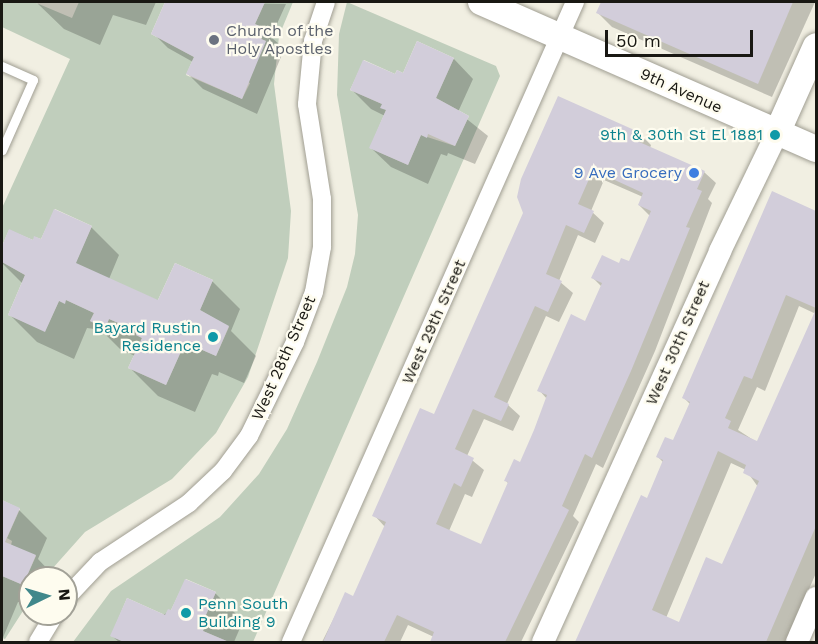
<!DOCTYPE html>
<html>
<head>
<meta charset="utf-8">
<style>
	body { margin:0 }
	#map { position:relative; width:818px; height:644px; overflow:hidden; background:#f1efe2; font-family:"Work Sans",sans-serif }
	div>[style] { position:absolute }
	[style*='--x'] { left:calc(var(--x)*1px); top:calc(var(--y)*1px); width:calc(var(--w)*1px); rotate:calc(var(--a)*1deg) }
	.green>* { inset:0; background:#c0cebc }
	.shadow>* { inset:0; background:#0003 }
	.building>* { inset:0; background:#d2cdda }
	.roads { filter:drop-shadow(0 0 2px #a09e92) drop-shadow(0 0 2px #a09e92) }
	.service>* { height:9px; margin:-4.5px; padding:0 4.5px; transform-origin:4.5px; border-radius:4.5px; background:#fff }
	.minor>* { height:18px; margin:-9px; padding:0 9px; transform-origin:9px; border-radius:9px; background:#fff }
	.tertiary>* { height:22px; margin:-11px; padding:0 11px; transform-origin:11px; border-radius:11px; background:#fff }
	.secondary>* { height:26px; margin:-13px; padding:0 13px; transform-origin:13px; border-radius:13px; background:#fff }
	.dots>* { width:16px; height:16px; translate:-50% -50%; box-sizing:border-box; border:3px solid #fefcef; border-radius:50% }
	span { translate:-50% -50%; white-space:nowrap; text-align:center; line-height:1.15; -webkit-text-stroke:4.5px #fefcef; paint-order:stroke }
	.worship-label { font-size:16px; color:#5b616d }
	.left { translate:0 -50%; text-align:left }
	.street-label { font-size:16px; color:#191813 }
	.culture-label { font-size:16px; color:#0d838f }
	.right { translate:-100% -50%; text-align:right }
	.shop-label { font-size:16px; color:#366cbe }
	.frame { position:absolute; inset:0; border:3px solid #191813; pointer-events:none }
	.north { position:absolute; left:18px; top:566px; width:60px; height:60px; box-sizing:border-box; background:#fefcef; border:2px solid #a2a197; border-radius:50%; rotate:85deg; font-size:16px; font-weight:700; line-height:24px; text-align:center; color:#191813 }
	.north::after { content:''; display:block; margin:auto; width:21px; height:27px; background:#40888b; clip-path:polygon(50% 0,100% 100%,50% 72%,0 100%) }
	.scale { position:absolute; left:605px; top:30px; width:148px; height:27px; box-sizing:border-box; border:3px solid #191813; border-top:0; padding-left:8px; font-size:18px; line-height:21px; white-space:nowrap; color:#191813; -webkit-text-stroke:4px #fefcef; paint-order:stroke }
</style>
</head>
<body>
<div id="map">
	<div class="green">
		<i style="clip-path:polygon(2px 2px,34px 2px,72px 18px,79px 2px,165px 2px,151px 34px,194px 57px,186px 75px,242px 99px,250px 83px,238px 77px,255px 65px,266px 41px,261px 39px,265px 29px,255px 24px,265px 2px,293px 2px,279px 36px,274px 84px,291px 211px,288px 258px,248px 377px,216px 433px,172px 479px,85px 532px,44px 578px,30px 578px,30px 600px,5px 639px,2px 638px,2px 576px,23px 585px,36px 556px,11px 545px,12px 541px,7px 538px,20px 509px,2px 500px,2px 262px,25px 275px,8px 315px,45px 331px,59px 301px,66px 300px,94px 313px,90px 321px,105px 328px,109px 319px,137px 331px,136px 335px,142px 338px,128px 368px,166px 385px,183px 347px,189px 349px,191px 345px,216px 356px,229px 327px,200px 310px,213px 280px,175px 263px,157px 302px,75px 264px,92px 226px,55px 209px,41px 239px,35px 237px,33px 240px,9px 230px,2px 246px,2px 208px,70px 59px,2px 27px)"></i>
		<i style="clip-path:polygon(evenodd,347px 2px,496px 66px,500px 76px,253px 642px,229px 642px,203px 631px,205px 625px,202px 624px,216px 592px,186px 579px,171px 610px,165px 615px,127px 598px,111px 636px,124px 642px,73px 642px,111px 591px,220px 517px,259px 474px,287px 429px,317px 362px,347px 287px,355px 254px,358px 215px,337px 95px,339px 34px,347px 2px,417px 41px,454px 58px,436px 98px,469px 116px,455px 146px,421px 135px,408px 165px,370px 148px,386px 110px,382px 104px,350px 90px,364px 60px,395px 74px,397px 70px,403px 73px,417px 41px)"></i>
	</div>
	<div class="shadow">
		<i style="clip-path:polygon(36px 2px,156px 2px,146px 25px,113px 15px,100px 45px,64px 29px)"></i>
		<i style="clip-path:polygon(167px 2px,286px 4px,271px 37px,280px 45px,276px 53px,281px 57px,257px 114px,203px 89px,188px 74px,193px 62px,168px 48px,153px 33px)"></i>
		<i style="clip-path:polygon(602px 2px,815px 2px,772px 97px,612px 27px,598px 13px)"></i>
		<i style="clip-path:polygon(454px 59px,473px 79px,458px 112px,488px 136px,475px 164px,448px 153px,447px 156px,441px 154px,428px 184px,391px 167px,371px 148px,385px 116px,371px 109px,352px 90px)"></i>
		<i style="clip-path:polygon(evenodd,640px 134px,651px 145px,650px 148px,704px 172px,716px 183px,708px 199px,712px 203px,655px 351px,603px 468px,596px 464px,573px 516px,579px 522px,521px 642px,431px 642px,434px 637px,408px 625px,400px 642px,322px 642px,346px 594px,354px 598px,385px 527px,374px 515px,434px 416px,524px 213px,640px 134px,604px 180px,643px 197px,639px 205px,650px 216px,630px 263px,593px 278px,602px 287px,586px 323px,539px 390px,547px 399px,521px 464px,506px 481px,509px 484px,482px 546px,449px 531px,465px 494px,472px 497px,484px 470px,467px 456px,484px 419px,513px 431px,520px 416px,507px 404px,546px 316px,559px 322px,573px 293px,559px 281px,578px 235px,595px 243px,604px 223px,591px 211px,604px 180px)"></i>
		<i style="clip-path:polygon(evenodd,772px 193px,816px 213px,816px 573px,786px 642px,659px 642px,647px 637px,645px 642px,577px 642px,642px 497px,647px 500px,664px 463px,658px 457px,673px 442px,690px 404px,684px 398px,772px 193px,799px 306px,816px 314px,758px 443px,738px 430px,757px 387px,765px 391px,799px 306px,772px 193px,731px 463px,746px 470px,758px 487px,723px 566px,680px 624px,666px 618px,731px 463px)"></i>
		<i style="clip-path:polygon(55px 211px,91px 227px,119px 255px,109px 279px,159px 301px,212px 281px,240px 309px,231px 331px,256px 356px,244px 383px,219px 372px,218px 376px,212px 374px,195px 412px,158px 396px,130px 368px,135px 356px,120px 349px,101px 330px,87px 328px,74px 359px,37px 342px,9px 314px,23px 284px,2px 263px,2px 249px,10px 231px,34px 242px,42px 241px)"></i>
		<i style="clip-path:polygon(2px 502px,19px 510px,47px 538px,38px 559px,56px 578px,30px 578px,30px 603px,18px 602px,2px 640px)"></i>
		<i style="clip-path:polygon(215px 593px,243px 621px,234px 642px,119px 642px,112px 636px)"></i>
	</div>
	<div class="building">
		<i style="clip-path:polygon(165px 2px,265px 2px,255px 24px,266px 29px,261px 39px,266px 41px,242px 99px,186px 74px,194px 57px,151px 34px)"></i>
		<i style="clip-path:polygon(601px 2px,793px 2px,758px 84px,596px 13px)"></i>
		<i style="clip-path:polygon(417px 41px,454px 58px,436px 98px,469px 116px,455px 146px,428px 134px,427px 138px,421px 135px,408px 165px,369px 148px,386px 110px,380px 108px,382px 104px,350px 90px,363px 60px,395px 74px,397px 70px,403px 73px)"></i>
		<i style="clip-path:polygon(evenodd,558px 96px,641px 133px,637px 141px,705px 171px,697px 189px,702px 191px,686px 227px,690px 228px,631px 371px,592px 458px,585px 454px,562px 506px,569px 510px,505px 642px,430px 642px,434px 632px,397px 615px,384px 642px,323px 642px,345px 592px,353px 596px,386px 522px,372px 516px,420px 408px,434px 414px,523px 213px,517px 197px,521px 179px,558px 96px,593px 170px,643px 193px,638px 205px,651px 211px,629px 261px,621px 258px,619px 263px,602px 255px,591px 278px,602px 283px,585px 321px,571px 314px,537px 391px,547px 395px,534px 430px,520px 462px,514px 459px,504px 481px,508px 482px,481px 544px,436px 524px,454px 483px,461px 487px,474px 458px,455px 449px,473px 409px,501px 421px,509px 404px,494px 397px,535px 306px,548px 312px,562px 281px,546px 274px,566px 225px,584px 233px,594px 211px,578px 204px,593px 170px)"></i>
		<i style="clip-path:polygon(evenodd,772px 191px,816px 211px,816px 308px,786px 295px,752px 379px,744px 376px,725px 418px,731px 421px,728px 428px,757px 441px,816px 309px,816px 526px,766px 642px,575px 642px,641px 495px,647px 498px,663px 460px,656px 457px,665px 437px,673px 440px,690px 402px,682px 398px,772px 191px,718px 451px,746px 465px,743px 473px,759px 481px,722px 564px,706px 557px,679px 622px,652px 610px,718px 451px)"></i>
		<i style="clip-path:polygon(54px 209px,92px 226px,76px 263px,158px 300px,175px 263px,213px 280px,200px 310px,229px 326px,216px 356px,191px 345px,190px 349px,183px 347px,166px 385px,128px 368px,142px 338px,136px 335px,137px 331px,109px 319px,105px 329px,90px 321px,94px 313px,66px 300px,65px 304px,59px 301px,45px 332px,8px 315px,25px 275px,2px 262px,2px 246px,9px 229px,33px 240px,34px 236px,41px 239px)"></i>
		<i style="clip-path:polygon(2px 500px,20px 508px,5px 542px,36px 555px,23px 585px,2px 576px)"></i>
		<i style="clip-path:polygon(185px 579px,216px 592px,202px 624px,205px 625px,203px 631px,229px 642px,124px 642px,110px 636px,127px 598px,165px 615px,168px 609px,171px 610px)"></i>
	</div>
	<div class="roads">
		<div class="service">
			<i style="--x:2;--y:66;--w:34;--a:24"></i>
			<i style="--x:33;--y:80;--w:77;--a:113.9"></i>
		</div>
		<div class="minor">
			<i style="--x:66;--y:598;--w:50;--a:-46.6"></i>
			<i style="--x:100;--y:562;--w:107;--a:-33.5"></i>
			<i style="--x:189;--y:503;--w:47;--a:-43.3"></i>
			<i style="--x:223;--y:471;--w:44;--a:-53.4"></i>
			<i style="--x:249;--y:436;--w:105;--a:-63.9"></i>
			<i style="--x:295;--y:342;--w:53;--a:-69.2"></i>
			<i style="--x:314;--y:292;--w:46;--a:-79.9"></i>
			<i style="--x:322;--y:247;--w:48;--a:-90"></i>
			<i style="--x:322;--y:199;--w:96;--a:-99"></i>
			<i style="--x:307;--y:104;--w:63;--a:-84.6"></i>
			<i style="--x:313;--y:41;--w:41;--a:-71.6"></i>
			<i style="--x:38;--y:642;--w:33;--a:-59"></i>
			<i style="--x:291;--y:642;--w:700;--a:-66.07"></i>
		</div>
		<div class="tertiary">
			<i style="--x:543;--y:642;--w:429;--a:-65.6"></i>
			<i style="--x:720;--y:251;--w:131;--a:-64.2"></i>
			<i style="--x:797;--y:642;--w:48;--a:-66.6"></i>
		</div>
		<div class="secondary">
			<i style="--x:481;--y:2;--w:366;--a:23.7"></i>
			<i style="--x:777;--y:133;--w:95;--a:-65.9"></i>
		</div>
	</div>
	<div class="dots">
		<i style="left:214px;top:40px;background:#6b7280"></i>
		<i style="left:775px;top:135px;background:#0f9aa8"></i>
		<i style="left:694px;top:173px;background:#3f7fe0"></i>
		<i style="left:213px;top:337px;background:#0f9aa8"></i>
		<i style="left:186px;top:613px;background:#0f9aa8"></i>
	</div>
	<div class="worship-label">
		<span class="left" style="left:226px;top:40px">Church of the<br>Holy Apostles</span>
	</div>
	<div class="street-label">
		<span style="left:681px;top:91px;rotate:24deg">9th Avenue</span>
		<span style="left:434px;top:322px;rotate:-66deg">West 29th Street</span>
		<span style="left:678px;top:343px;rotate:-66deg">West 30th Street</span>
		<span style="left:284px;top:358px;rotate:-66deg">West 28th Street</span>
	</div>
	<div class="culture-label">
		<span class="right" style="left:763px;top:135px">9th &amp; 30th St El 1881</span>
		<span class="right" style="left:201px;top:337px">Bayard Rustin<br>Residence</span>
		<span class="left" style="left:198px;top:613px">Penn South<br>Building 9</span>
	</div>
	<div class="shop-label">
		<span class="right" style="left:682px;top:173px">9 Ave Grocery</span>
	</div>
	<div class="frame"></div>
	<div class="north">N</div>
	<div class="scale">50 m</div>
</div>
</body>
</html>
